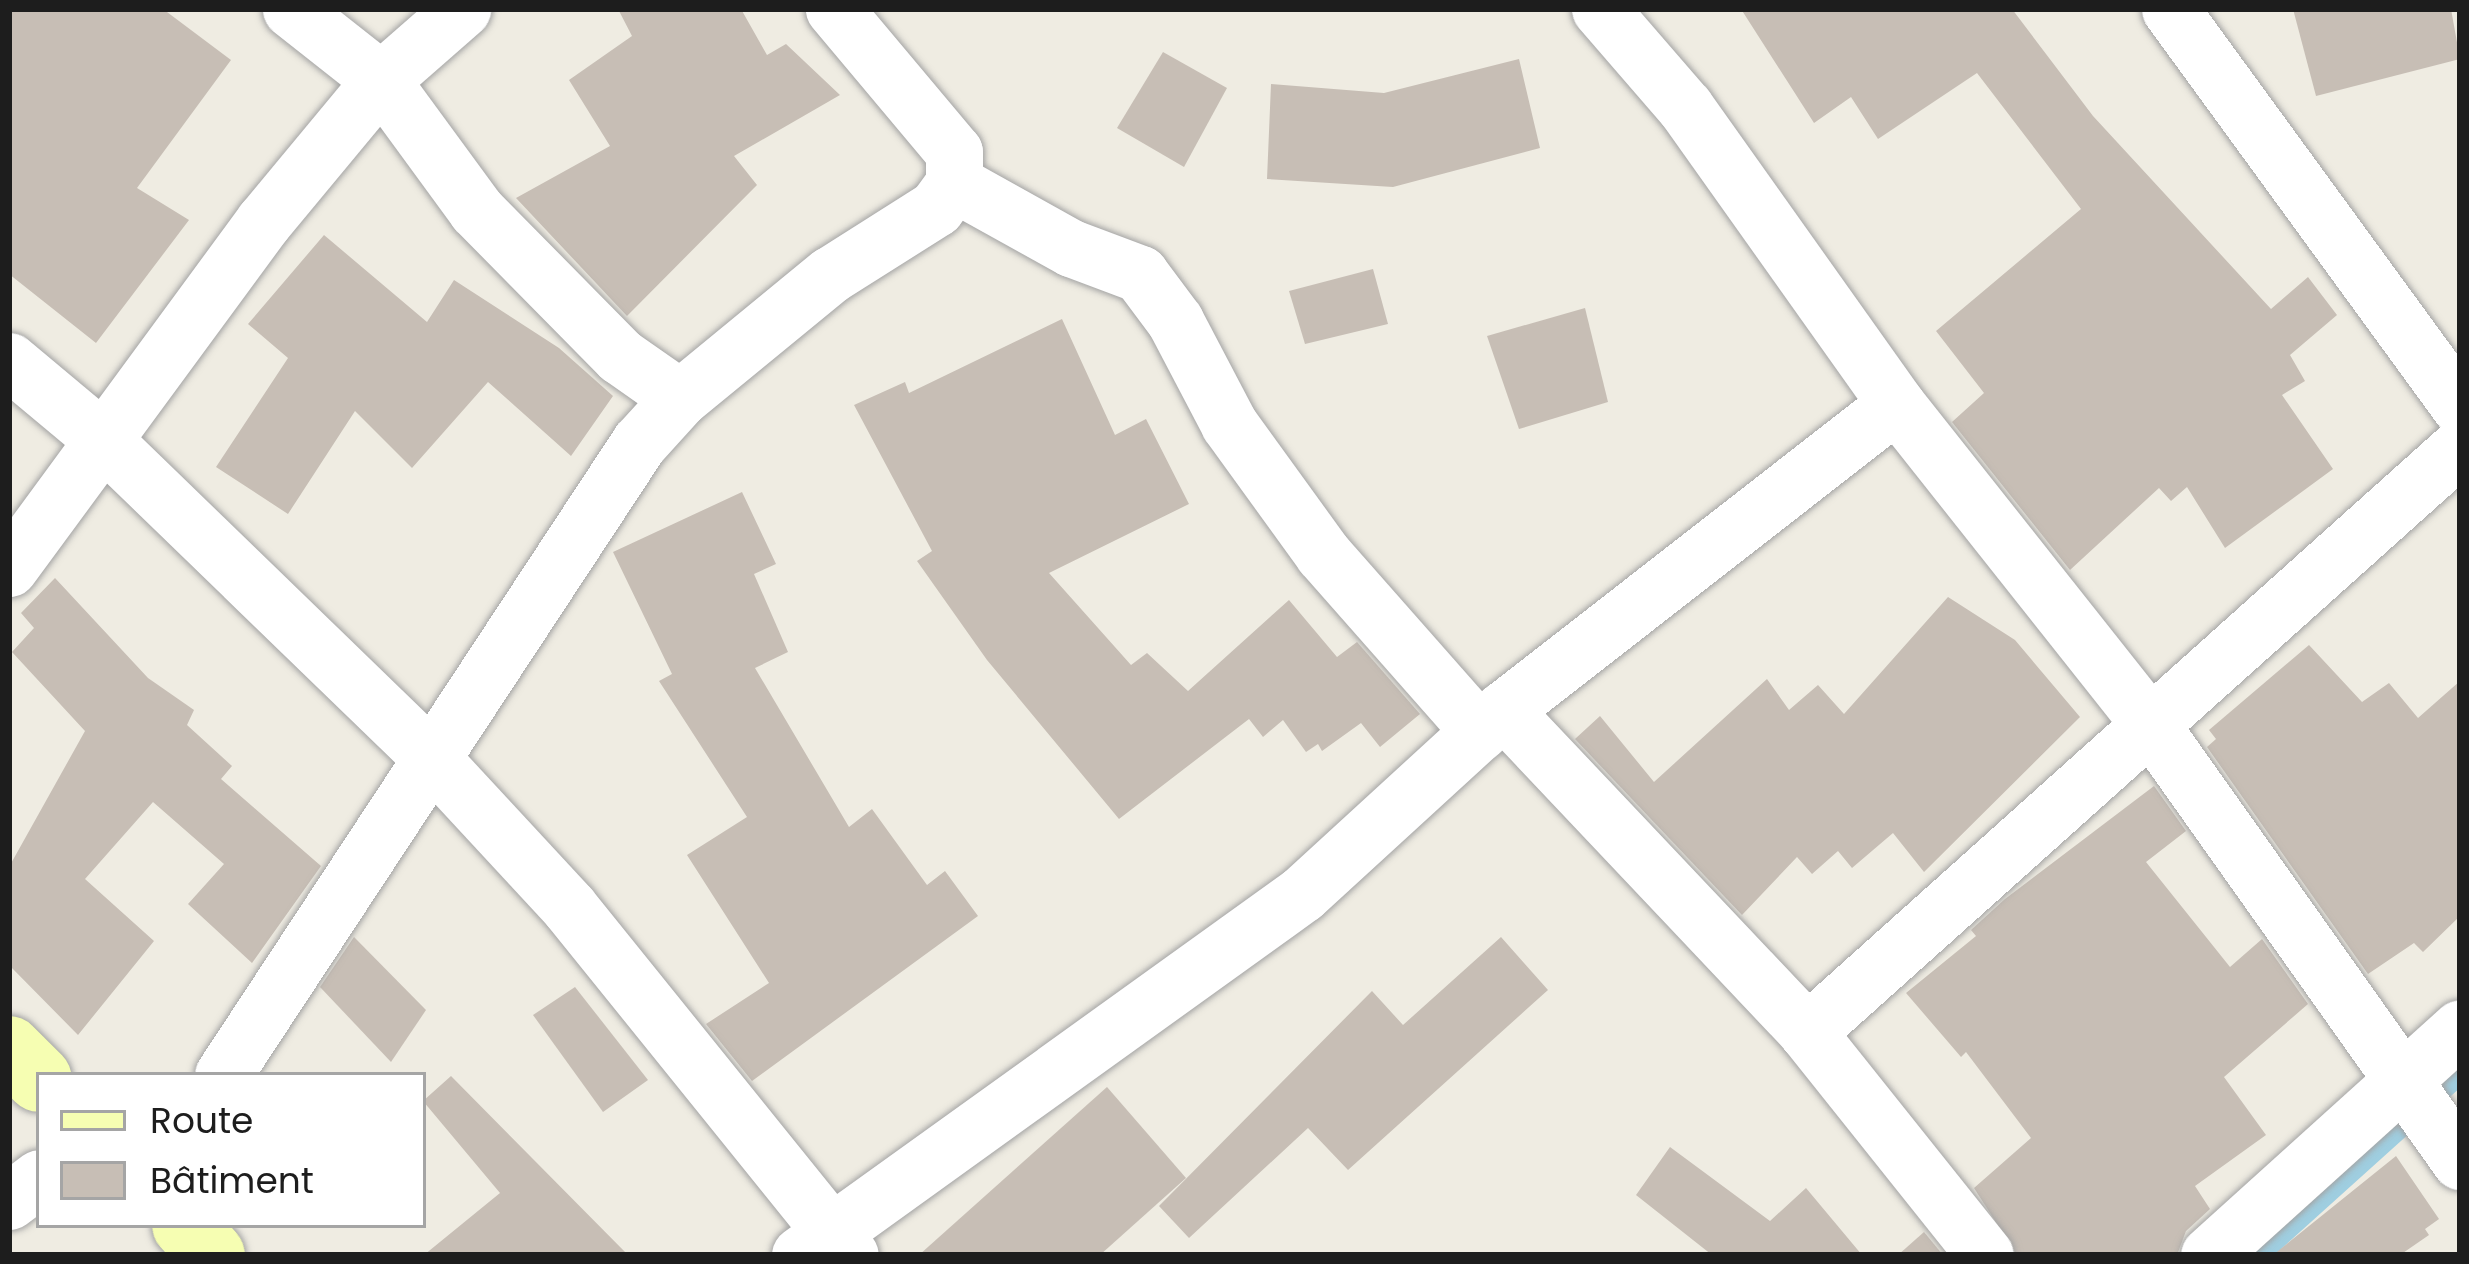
<!DOCTYPE html>
<html>
<head>
<meta charset="utf-8">
<style>
	body { margin:0 }
	#map { position:relative; width:2469px; height:1264px; overflow:hidden; background:#efece2; font-family:Poppins,sans-serif }
	div>[style] { position:absolute }
	[style*='--x'] { left:calc(var(--x)*1px); top:calc(var(--y)*1px); width:calc(var(--w)*1px); rotate:calc(var(--a)*1deg) }
	.stream>* { height:18px; margin:-9px; padding:0 9px; transform-origin:9px; border-radius:9px; background:#9fcee0 }
	.building>* { inset:0; background:#c7beb5 }
	.roads { filter:drop-shadow(0 0 3px #a4a4a4) drop-shadow(0 0 3px #a4a4a4) }
	.street>* { height:57px; margin:-28.5px; padding:0 28.5px; transform-origin:28.5px; border-radius:28.5px; background:#fff }
	.secondary>* { height:66px; margin:-33px; padding:0 33px; transform-origin:33px; border-radius:33px; background:#f6feb2 }
	span { translate:-50% -50%; white-space:nowrap; text-align:center; line-height:1.15; -webkit-text-stroke:12px #fff; paint-order:stroke }
	.frame { position:absolute; inset:0; border:12px solid #1d1d1d; pointer-events:none }
	.legend { position:absolute; left:36px; top:1072px; width:390px; height:156px; box-sizing:border-box; background:#fff; border:3px solid #a5a5a5; margin:0; padding:15px 21px; list-style:none; font-size:36px; color:#1d1d1d }
	.legend li { display:flex; align-items:center; gap:24px; height:60px }
	.legend b { width:60px; border:3px solid #a5a5a5 }
</style>
</head>
<body>
<div id="map">
	<div class="stream">
		<i style="--x:2261;--y:1255;--w:268;--a:-42"></i>
	</div>
	<div class="building">
		<i style="clip-path:polygon(9px 9px,163px 9px,231px 60px,137px 188px,189px 220px,96px 343px,9px 274px)"></i>
		<i style="clip-path:polygon(618px 9px,741px 9px,767px 55px,786px 44px,840px 95px,734px 156px,757px 185px,627px 316px,516px 198px,610px 146px,569px 80px,632px 36px)"></i>
		<i style="clip-path:polygon(1741px 9px,2012px 9px,2093px 116px,2271px 309px,2308px 277px,2337px 315px,2290px 355px,2305px 381px,2282px 395px,2333px 469px,2225px 548px,2187px 487px,2171px 501px,2159px 488px,2070px 570px,1952px 422px,1984px 393px,1936px 331px,2081px 209px,1977px 73px,1878px 139px,1851px 97px,1814px 123px)"></i>
		<i style="clip-path:polygon(2293px 9px,2451px 9px,2460px 59px,2316px 96px)"></i>
		<i style="clip-path:polygon(1163px 52px,1227px 88px,1184px 167px,1117px 128px)"></i>
		<i style="clip-path:polygon(1519px 59px,1540px 148px,1393px 187px,1267px 179px,1271px 84px,1384px 93px)"></i>
		<i style="clip-path:polygon(324px 235px,427px 322px,454px 280px,559px 348px,613px 396px,571px 456px,488px 382px,412px 468px,355px 411px,288px 514px,216px 467px,288px 358px,248px 324px)"></i>
		<i style="clip-path:polygon(1373px 269px,1388px 324px,1305px 344px,1289px 291px)"></i>
		<i style="clip-path:polygon(1585px 308px,1608px 402px,1519px 429px,1487px 336px)"></i>
		<i style="clip-path:polygon(1062px 319px,1115px 435px,1146px 419px,1189px 504px,1049px 573px,1131px 665px,1147px 653px,1188px 691px,1289px 600px,1337px 657px,1357px 642px,1420px 714px,1380px 747px,1361px 723px,1322px 751px,1318px 744px,1306px 752px,1283px 720px,1263px 737px,1249px 719px,1119px 819px,987px 660px,917px 561px,932px 551px,854px 405px,905px 382px,909px 393px)"></i>
		<i style="clip-path:polygon(742px 492px,776px 564px,754px 574px,788px 652px,755px 668px,849px 827px,872px 809px,927px 885px,945px 871px,978px 916px,752px 1081px,706px 1024px,769px 983px,687px 855px,747px 817px,659px 681px,672px 674px,613px 552px)"></i>
		<i style="clip-path:polygon(55px 578px,148px 678px,194px 710px,187px 725px,232px 766px,221px 779px,321px 866px,252px 963px,188px 904px,224px 864px,153px 802px,85px 879px,154px 941px,78px 1035px,9px 965px,9px 867px,85px 731px,12px 652px,34px 628px,21px 613px)"></i>
		<i style="clip-path:polygon(1948px 597px,2015px 640px,2080px 717px,1924px 872px,1893px 833px,1852px 868px,1838px 851px,1812px 874px,1797px 857px,1742px 915px,1575px 739px,1600px 716px,1654px 782px,1767px 679px,1789px 710px,1818px 685px,1844px 714px)"></i>
		<i style="clip-path:polygon(2309px 645px,2362px 702px,2389px 683px,2418px 718px,2460px 681px,2460px 916px,2423px 952px,2414px 943px,2368px 974px,2207px 747px,2216px 739px,2209px 730px)"></i>
		<i style="clip-path:polygon(2154px 786px,2186px 831px,2146px 862px,2230px 967px,2262px 939px,2308px 1004px,2224px 1077px,2266px 1135px,2195px 1186px,2210px 1209px,2186px 1231px,2177px 1255px,2017px 1255px,1974px 1188px,2031px 1138px,1966px 1052px,1961px 1057px,1906px 993px,1976px 936px,1971px 930px,2005px 899px)"></i>
		<i style="clip-path:polygon(354px 937px,426px 1010px,391px 1062px,320px 987px)"></i>
		<i style="clip-path:polygon(1501px 937px,1548px 990px,1348px 1170px,1308px 1128px,1189px 1238px,1159px 1206px,1372px 991px,1403px 1025px)"></i>
		<i style="clip-path:polygon(575px 987px,648px 1080px,603px 1112px,533px 1015px)"></i>
		<i style="clip-path:polygon(451px 1076px,628px 1255px,424px 1255px,500px 1193px,423px 1101px)"></i>
		<i style="clip-path:polygon(1107px 1087px,1186px 1178px,1100px 1255px,919px 1255px)"></i>
		<i style="clip-path:polygon(1670px 1147px,1770px 1221px,1806px 1188px,1862px 1255px,1712px 1255px,1636px 1195px)"></i>
		<i style="clip-path:polygon(2396px 1156px,2439px 1219px,2425px 1229px,2429px 1235px,2400px 1255px,2273px 1255px)"></i>
		<i style="clip-path:polygon(1924px 1232px,1943px 1255px,1898px 1255px)"></i>
	</div>
	<div class="roads">
		<div class="street">
			<i style="--x:291;--y:9;--w:115;--a:38.3"></i>
			<i style="--x:381;--y:80;--w:161;--a:53.8"></i>
			<i style="--x:476;--y:210;--w:205;--a:45.4"></i>
			<i style="--x:620;--y:356;--w:73;--a:35"></i>
			<i style="--x:1600;--y:9;--w:130;--a:49.1"></i>
			<i style="--x:1685;--y:107;--w:364;--a:54.6"></i>
			<i style="--x:1896;--y:404;--w:409;--a:51.6"></i>
			<i style="--x:2150;--y:724;--w:536;--a:54.65"></i>
			<i style="--x:2170;--y:9;--w:492;--a:53.9"></i>
			<i style="--x:954;--y:183;--w:134;--a:29.1"></i>
			<i style="--x:1071;--y:248;--w:74;--a:20.6"></i>
			<i style="--x:1140;--y:274;--w:59;--a:53.3"></i>
			<i style="--x:1175;--y:321;--w:116;--a:62.3"></i>
			<i style="--x:1229;--y:424;--w:160;--a:54.1"></i>
			<i style="--x:1323;--y:554;--w:237;--a:48.6"></i>
			<i style="--x:9;--y:361;--w:119;--a:39.9"></i>
			<i style="--x:100;--y:437;--w:464;--a:44.1"></i>
			<i style="--x:433;--y:760;--w:200;--a:47.2"></i>
			<i style="--x:569;--y:907;--w:447;--a:51.1"></i>
			<i style="--x:9;--y:568;--w:431;--a:-53.7"></i>
			<i style="--x:264;--y:221;--w:183;--a:-50.3"></i>
			<i style="--x:381;--y:80;--w:108;--a:-41.2"></i>
			<i style="--x:1503;--y:710;--w:443;--a:46.6"></i>
			<i style="--x:1807;--y:1032;--w:285;--a:51.4"></i>
			<i style="--x:1807;--y:1032;--w:877;--a:-41.86"></i>
			<i style="--x:223;--y:1075;--w:757;--a:-56.65"></i>
			<i style="--x:639;--y:443;--w:61;--a:-47.7"></i>
			<i style="--x:680;--y:398;--w:194;--a:-39.4"></i>
			<i style="--x:830;--y:275;--w:125;--a:-32.3"></i>
			<i style="--x:936;--y:208;--w:31;--a:-54"></i>
			<i style="--x:954;--y:183;--w:31;--a:-90"></i>
			<i style="--x:954;--y:152;--w:187;--a:-130"></i>
			<i style="--x:9;--y:1201;--w:38;--a:-37"></i>
			<i style="--x:800;--y:1255;--w:618;--a:-35.72"></i>
			<i style="--x:1302;--y:894;--w:273;--a:-42.5"></i>
			<i style="--x:1503;--y:710;--w:498;--a:-37.9"></i>
			<i style="--x:2209;--y:1255;--w:338;--a:-42.1"></i>
		</div>
		<div class="secondary">
			<i style="--x:9;--y:1049;--w:42;--a:45"></i>
			<i style="--x:185;--y:1225;--w:40;--a:48"></i>
		</div>
	</div>
	<div class="frame"></div>
	<ul class="legend">
	<li><b style="height:15px;background:#f6feb2"></b>Route</li>
	<li><b style="height:33px;background:#c7beb5"></b>Bâtiment</li>
	</ul>
</div>
</body>
</html>
